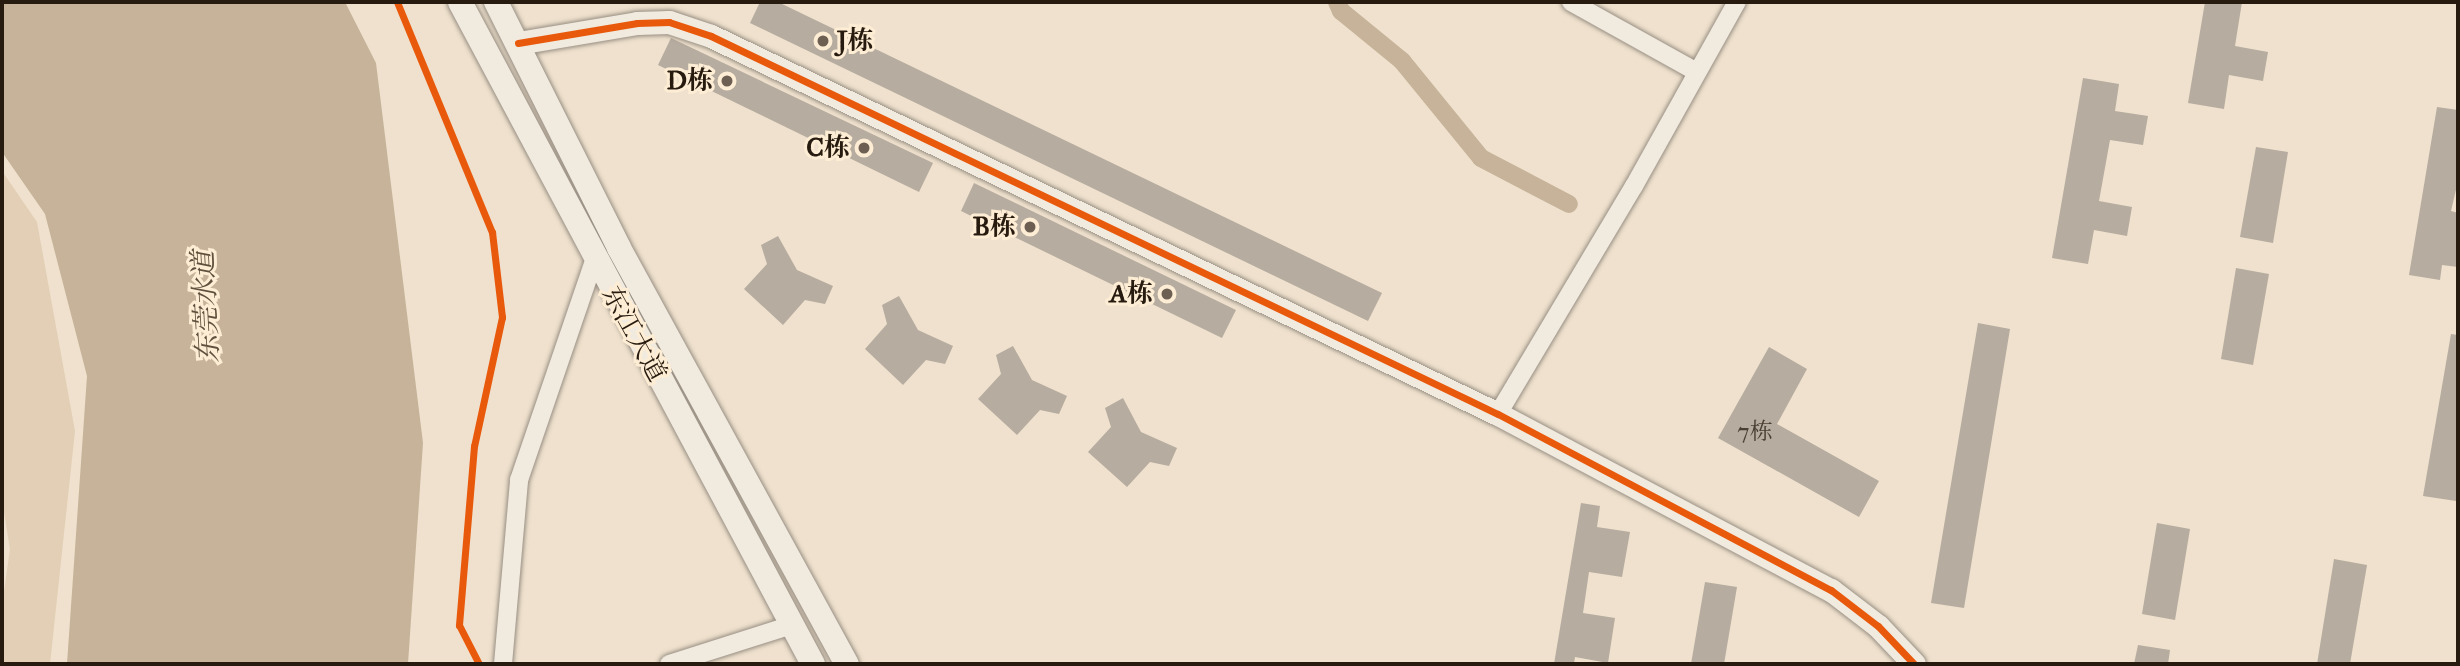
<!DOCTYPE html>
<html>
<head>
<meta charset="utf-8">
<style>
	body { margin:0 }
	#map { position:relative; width:2460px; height:666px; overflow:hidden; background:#efe1cd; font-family:"IM FELL Great Primer","Noto Serif SC",serif }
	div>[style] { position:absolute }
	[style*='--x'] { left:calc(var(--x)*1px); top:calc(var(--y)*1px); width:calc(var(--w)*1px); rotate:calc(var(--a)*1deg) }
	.green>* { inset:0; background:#e3cfb5 }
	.water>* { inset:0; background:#c6b399 }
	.canal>* { height:18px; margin:-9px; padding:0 9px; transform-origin:9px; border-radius:9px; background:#c6b399 }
	.building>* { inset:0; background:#b6ac9f }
	.roads { filter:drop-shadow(0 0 2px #988f83) drop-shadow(0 0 2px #988f83) }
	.minor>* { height:18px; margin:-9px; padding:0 9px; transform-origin:9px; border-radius:9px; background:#f1eadf }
	.tertiary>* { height:23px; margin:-11.5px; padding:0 11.5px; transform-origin:11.5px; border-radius:11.5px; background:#f1eadf }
	.secondary>* { height:24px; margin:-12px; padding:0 12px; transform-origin:12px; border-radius:12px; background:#f1eadf }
	.cycleway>* { height:7px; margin:-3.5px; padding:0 3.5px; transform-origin:3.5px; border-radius:3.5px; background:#e8590c }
	.dots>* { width:19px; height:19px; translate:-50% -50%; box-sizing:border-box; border:4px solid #feedd5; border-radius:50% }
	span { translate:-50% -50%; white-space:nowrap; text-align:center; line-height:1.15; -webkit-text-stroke:6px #feedd5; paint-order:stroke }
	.number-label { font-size:23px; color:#4b3f33 }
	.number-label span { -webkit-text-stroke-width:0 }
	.poi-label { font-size:26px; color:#271b0f; font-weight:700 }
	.left { translate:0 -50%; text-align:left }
	.right { translate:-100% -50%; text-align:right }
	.street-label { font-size:26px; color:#271b0f }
	.water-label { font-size:28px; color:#5f503d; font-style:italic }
	.frame { position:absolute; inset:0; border:4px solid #271b0f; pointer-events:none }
</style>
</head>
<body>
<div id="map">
	<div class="green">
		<i style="clip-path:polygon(2px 171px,37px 222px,75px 431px,50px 664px,2px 664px,2px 606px,10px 549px,2px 500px)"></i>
	</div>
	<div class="water">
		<i style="clip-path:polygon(2px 2px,345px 2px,376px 63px,423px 443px,408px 664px,67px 664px,87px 376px,45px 214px,2px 152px)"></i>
	</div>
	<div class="canal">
		<i style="--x:1337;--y:2;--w:10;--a:66"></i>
		<i style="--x:1341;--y:11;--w:79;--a:39.3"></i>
		<i style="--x:1402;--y:61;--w:125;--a:50.8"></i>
		<i style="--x:1481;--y:158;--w:99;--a:27.6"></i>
	</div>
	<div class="building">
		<i style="clip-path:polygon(760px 2px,778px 2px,1382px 293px,1368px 321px,750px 23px)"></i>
		<i style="clip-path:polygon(2205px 2px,2242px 2px,2235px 46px,2268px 52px,2263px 81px,2229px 75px,2224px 109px,2188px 103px)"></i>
		<i style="clip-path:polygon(671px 38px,933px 163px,919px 192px,658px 65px)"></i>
		<i style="clip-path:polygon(2083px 78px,2119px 84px,2115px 111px,2148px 116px,2143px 145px,2110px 140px,2099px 201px,2132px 207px,2127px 236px,2094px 230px,2088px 264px,2052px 258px)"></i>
		<i style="clip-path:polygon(2437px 107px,2458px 110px,2458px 181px,2451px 211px,2458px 213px,2458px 267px,2442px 265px,2440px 280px,2409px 275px)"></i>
		<i style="clip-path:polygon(2256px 147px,2288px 152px,2273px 243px,2240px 237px)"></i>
		<i style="clip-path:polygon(974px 183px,1236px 310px,1222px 338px,961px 211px)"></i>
		<i style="clip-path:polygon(778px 236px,797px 270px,833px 286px,825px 304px,805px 300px,783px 325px,744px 289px,767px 264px,761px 245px)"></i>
		<i style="clip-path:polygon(2236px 268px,2269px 274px,2253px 365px,2221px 359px)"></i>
		<i style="clip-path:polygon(899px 296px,918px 330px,953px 346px,945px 364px,926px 360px,903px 385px,865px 349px,887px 324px,882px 305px)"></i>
		<i style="clip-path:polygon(1978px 323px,2010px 329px,1964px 608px,1931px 603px)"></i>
		<i style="clip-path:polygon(2451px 334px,2458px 335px,2456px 501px,2423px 496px)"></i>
		<i style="clip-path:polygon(1013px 346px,1032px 380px,1067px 396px,1059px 414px,1040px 410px,1017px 435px,978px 399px,1001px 374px,996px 355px)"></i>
		<i style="clip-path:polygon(1769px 347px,1807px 369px,1777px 424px,1879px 481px,1859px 517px,1718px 438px)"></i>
		<i style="clip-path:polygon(1123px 398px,1141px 432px,1177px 448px,1169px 466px,1150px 462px,1127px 487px,1088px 452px,1111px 427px,1105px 408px)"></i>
		<i style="clip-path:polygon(1581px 503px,1600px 506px,1597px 527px,1630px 532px,1622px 577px,1589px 572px,1583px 613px,1615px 618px,1608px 663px,1575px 657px,1574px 664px,1554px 664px)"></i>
		<i style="clip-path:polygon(2157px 523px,2190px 529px,2175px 620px,2142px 614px)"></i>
		<i style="clip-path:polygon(2334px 559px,2367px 565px,2350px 664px,2317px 664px)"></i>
		<i style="clip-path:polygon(1705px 582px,1737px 587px,1724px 664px,1691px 664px)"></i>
		<i style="clip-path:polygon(2138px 645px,2170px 650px,2168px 664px,2134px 664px)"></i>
	</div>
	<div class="roads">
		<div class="minor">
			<i style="--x:1571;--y:2;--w:142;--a:29.1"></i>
			<i style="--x:1498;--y:414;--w:265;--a:-59.2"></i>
			<i style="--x:1634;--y:186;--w:211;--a:-60.8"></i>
			<i style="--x:503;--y:664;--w:185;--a:-85"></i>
			<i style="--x:519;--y:480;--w:231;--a:-71.1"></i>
			<i style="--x:669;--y:664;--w:126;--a:-17.6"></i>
		</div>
		<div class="tertiary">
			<i style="--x:518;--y:43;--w:121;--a:-9.5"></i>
			<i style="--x:637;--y:23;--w:32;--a:-2"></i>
			<i style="--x:669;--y:22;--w:44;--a:18.4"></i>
			<i style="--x:711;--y:36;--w:873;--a:25.66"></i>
			<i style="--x:1498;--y:414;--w:377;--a:27.9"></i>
			<i style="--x:1831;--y:590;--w:59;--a:37.5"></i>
			<i style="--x:1878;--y:626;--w:52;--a:46.5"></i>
		</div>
		<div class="secondary">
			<i style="--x:460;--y:2;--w:750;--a:61.93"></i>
			<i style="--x:496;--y:2;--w:275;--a:63.4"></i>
			<i style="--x:619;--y:248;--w:474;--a:61.3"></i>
		</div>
	</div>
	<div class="cycleway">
		<i style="--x:397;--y:2;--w:249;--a:67.6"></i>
		<i style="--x:492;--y:232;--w:86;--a:83.3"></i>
		<i style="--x:502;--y:317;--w:132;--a:102.2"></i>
		<i style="--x:474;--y:446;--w:180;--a:94.8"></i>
		<i style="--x:459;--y:625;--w:44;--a:62.9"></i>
		<i style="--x:518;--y:43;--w:121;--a:-9.5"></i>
		<i style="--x:637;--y:23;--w:32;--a:-2"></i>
		<i style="--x:669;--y:22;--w:44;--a:18.4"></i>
		<i style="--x:711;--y:36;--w:873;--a:25.66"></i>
		<i style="--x:1498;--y:414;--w:377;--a:27.9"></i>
		<i style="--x:1831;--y:590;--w:59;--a:37.5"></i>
		<i style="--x:1878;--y:626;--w:52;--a:46.5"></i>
	</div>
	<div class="dots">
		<i style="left:823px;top:41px;background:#6d6052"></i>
		<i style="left:727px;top:81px;background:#6d6052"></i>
		<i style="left:864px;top:148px;background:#6d6052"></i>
		<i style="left:1030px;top:227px;background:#6d6052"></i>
		<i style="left:1167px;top:294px;background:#6d6052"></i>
	</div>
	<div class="number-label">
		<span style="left:1755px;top:431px">7栋</span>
	</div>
	<div class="poi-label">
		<span class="left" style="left:837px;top:41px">J栋</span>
		<span class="right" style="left:713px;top:81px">D栋</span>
		<span class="right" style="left:850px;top:148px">C栋</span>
		<span class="right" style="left:1016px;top:227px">B栋</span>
		<span class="right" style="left:1153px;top:294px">A栋</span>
	</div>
	<div class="street-label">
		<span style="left:634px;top:334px;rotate:61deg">东江大道</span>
	</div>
	<div class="water-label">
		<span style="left:206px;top:307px;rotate:-93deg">东莞水道</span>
	</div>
	<div class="frame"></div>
</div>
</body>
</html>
